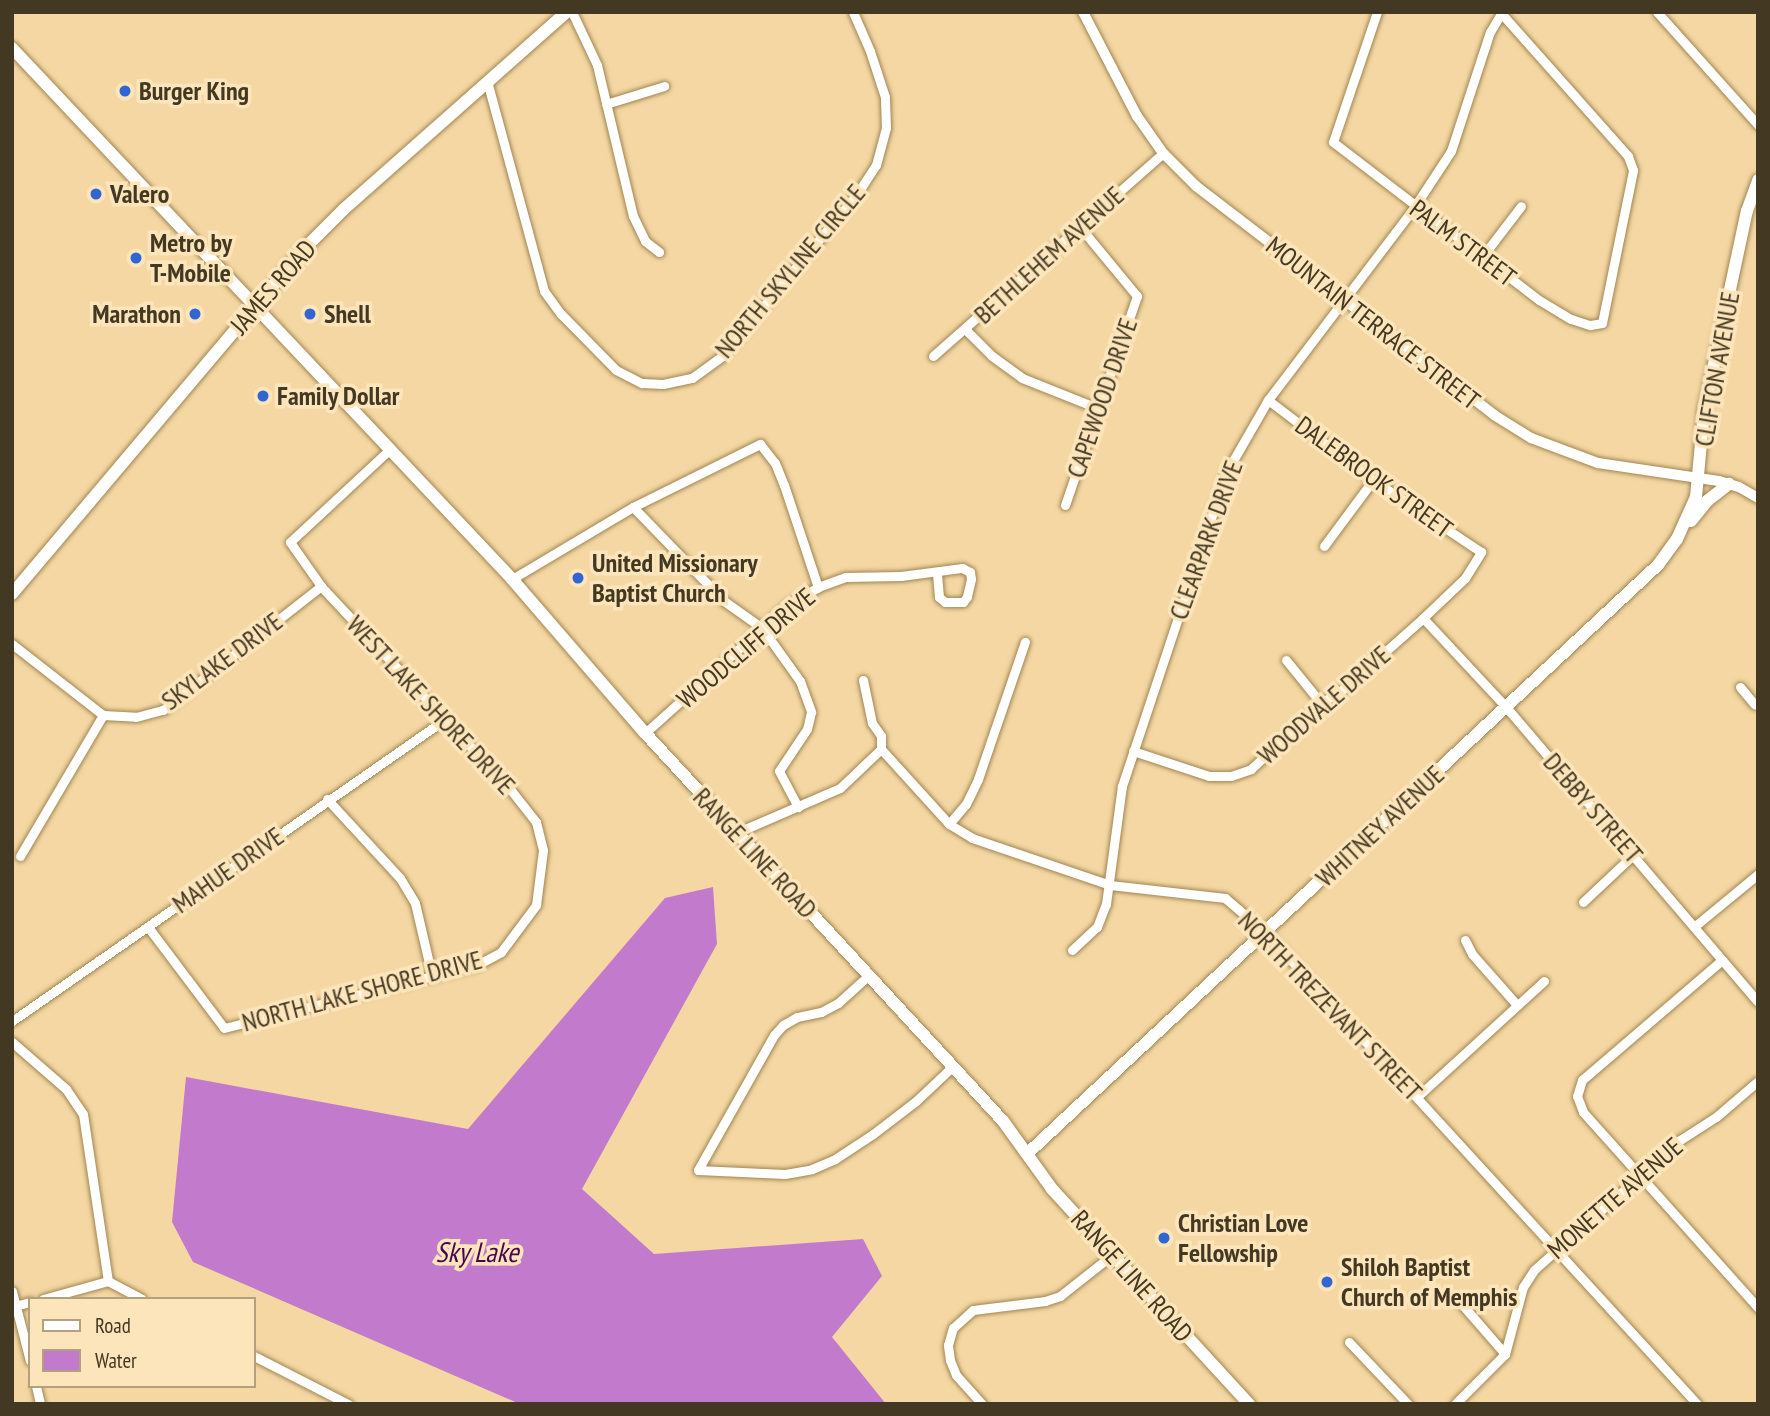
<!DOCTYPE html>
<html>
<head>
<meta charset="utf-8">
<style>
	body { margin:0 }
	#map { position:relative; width:1770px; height:1416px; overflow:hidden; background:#f4d7a2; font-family:"PT Sans Narrow",sans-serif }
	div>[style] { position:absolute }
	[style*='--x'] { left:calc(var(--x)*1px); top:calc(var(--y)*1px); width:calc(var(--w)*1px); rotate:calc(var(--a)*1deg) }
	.water>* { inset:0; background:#c27bcc }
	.roads { filter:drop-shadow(0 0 2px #a18653) drop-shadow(0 0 2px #a18653) }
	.minor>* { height:9px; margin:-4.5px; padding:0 4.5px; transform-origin:4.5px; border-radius:4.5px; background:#fff }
	.tertiary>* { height:10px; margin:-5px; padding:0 5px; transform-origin:5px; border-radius:5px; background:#fff }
	.secondary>* { height:12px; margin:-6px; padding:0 6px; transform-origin:6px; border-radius:6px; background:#fff }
	.dots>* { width:19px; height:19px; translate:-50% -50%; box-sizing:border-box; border:4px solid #fde5bb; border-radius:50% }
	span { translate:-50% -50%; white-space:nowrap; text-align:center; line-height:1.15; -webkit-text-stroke:7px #fde5bb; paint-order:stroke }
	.poi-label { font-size:26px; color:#433822; font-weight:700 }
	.left { translate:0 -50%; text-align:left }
	.right { translate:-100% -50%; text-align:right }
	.street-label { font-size:26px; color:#433822 }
	.water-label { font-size:28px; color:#490353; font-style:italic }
	.frame { position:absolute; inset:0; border:14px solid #433822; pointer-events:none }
	.legend { position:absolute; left:28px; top:1297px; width:228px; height:91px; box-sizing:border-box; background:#fde5bb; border:2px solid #b3a07e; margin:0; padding:9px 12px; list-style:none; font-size:21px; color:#433822 }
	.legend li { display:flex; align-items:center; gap:14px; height:35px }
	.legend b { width:35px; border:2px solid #b3a07e }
</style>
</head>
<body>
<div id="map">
	<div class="water">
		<i style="clip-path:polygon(713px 887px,717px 944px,582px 1189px,654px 1254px,863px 1239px,882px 1276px,832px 1337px,886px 1404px,520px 1404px,193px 1262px,172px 1222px,186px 1077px,468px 1129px,665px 898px)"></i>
	</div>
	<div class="roads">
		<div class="minor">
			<i style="--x:572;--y:12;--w:59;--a:64.7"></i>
			<i style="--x:597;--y:65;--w:155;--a:76.6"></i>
			<i style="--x:633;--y:216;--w:28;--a:64"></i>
			<i style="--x:645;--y:241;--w:18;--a:38"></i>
			<i style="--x:1377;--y:12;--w:137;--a:108.7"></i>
			<i style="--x:1333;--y:142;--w:260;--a:37.5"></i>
			<i style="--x:1539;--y:300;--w:37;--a:31"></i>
			<i style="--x:1571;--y:319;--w:20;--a:18"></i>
			<i style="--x:1590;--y:325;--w:12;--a:-9"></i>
			<i style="--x:1602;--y:323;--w:156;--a:-78.5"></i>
			<i style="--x:1633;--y:170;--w:15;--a:-110"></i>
			<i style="--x:1628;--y:156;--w:191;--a:-131.6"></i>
			<i style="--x:1657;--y:12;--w:152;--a:48.2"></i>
			<i style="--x:487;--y:81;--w:218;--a:74.8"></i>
			<i style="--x:544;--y:291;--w:29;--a:54"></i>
			<i style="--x:561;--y:314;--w:78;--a:45.5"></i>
			<i style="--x:616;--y:370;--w:29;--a:27"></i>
			<i style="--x:642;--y:383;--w:21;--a:3"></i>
			<i style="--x:663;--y:384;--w:30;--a:-12"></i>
			<i style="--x:692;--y:378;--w:37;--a:-36"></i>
			<i style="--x:722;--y:356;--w:211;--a:-50.2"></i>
			<i style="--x:857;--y:194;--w:35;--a:-57"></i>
			<i style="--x:876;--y:165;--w:38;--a:-75"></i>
			<i style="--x:886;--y:128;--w:31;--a:-92"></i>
			<i style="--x:885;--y:97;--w:48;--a:-108.1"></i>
			<i style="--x:870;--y:51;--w:43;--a:-113.6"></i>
			<i style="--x:606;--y:104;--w:61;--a:-17.2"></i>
			<i style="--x:1482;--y:257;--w:64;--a:-52.6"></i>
			<i style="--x:965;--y:329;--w:38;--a:45"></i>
			<i style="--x:992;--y:356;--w:37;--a:36"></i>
			<i style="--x:1022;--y:378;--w:84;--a:21.7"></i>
			<i style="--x:933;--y:356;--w:307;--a:-41.4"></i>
			<i style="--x:1065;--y:505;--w:221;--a:-71"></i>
			<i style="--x:1137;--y:296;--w:89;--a:-129.6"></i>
			<i style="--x:633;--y:507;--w:131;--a:45.9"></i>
			<i style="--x:724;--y:601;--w:47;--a:35.4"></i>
			<i style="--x:762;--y:628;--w:65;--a:54.4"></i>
			<i style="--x:800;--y:681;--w:33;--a:70"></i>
			<i style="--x:811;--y:712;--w:17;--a:103"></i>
			<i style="--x:807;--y:729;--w:50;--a:123.7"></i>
			<i style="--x:779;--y:771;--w:41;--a:62.2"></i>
			<i style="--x:1324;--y:546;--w:82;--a:-53.4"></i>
			<i style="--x:512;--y:579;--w:141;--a:-30.8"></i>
			<i style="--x:633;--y:507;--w:142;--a:-26.4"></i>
			<i style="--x:760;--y:444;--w:24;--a:52"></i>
			<i style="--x:775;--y:463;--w:24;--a:68"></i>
			<i style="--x:784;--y:485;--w:108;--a:71.6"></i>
			<i style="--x:1423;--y:618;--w:122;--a:47"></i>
			<i style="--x:1506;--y:707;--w:388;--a:49.5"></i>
			<i style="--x:12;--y:644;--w:115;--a:38"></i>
			<i style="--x:103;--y:715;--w:33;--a:3"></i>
			<i style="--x:136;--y:717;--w:28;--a:-15"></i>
			<i style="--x:163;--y:710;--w:201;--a:-38.1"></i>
			<i style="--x:1286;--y:660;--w:55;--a:50.9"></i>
			<i style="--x:863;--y:680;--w:44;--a:78.2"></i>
			<i style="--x:872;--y:723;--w:16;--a:55"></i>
			<i style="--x:881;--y:736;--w:13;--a:90"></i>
			<i style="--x:1740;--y:687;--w:23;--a:50"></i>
			<i style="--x:645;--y:733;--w:157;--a:-41.9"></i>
			<i style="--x:762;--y:628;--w:36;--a:-42"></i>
			<i style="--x:789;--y:604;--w:34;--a:-30"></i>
			<i style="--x:818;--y:587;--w:30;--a:-20"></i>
			<i style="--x:846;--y:577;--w:55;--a:-1"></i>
			<i style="--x:901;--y:576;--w:62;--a:-7.5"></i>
			<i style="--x:962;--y:568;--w:9;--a:27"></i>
			<i style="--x:970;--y:572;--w:7;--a:82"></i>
			<i style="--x:971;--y:579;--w:18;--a:103"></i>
			<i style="--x:967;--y:597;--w:6;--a:129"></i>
			<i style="--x:963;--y:602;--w:18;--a:180"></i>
			<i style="--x:945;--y:602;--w:8;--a:-140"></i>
			<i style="--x:939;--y:597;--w:25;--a:-95"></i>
			<i style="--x:881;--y:749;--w:101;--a:47.8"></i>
			<i style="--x:949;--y:824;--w:27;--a:31"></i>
			<i style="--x:972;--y:838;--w:146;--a:18.8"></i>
			<i style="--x:1110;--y:885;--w:116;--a:6.4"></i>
			<i style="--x:1225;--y:898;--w:52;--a:40.4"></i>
			<i style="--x:1265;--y:932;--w:640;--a:47.53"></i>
			<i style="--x:1133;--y:751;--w:80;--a:18.2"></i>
			<i style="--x:1209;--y:776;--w:22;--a:0"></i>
			<i style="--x:1231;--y:776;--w:21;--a:-19"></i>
			<i style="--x:1251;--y:769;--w:96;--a:-43.3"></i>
			<i style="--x:1321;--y:703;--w:25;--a:-32"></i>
			<i style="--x:1342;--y:690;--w:108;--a:-41.6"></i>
			<i style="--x:1423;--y:618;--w:58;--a:-43.6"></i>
			<i style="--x:1465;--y:578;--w:31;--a:-58"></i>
			<i style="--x:1481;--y:552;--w:130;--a:-146.3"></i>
			<i style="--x:1373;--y:480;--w:132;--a:-142.7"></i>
			<i style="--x:327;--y:799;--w:108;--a:47.3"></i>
			<i style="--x:400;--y:878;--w:29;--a:59"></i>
			<i style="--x:415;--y:903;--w:75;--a:76.9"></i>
			<i style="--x:949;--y:824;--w:26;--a:-50"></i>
			<i style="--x:966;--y:804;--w:28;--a:-64"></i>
			<i style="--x:978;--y:779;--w:145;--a:-71.1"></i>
			<i style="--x:736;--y:833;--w:113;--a:-23.4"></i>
			<i style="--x:840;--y:788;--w:57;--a:-43.6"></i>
			<i style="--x:20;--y:856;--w:164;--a:-59.5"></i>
			<i style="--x:1583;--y:902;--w:70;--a:-43.3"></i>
			<i style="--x:1695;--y:926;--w:82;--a:-39.5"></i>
			<i style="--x:148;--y:927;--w:126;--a:53"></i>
			<i style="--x:224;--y:1028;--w:261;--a:-14"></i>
			<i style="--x:477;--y:965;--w:27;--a:-28"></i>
			<i style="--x:501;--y:952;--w:59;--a:-53.3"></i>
			<i style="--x:536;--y:905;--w:55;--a:-82.7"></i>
			<i style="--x:543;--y:850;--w:29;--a:-104"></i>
			<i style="--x:536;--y:822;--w:42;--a:-128.2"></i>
			<i style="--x:510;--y:789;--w:277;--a:-133"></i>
			<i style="--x:321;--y:586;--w:54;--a:-125.2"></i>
			<i style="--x:290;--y:542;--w:137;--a:-42.9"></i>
			<i style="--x:1465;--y:940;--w:16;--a:63"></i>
			<i style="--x:1472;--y:954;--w:68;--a:48.6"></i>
			<i style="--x:1072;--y:950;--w:34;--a:-43"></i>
			<i style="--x:1097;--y:927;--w:25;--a:-69"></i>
			<i style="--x:1106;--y:904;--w:119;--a:-82.3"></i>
			<i style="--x:1122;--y:786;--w:332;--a:-71.6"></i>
			<i style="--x:1227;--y:471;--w:82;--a:-60"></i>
			<i style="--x:1268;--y:400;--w:243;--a:-52.8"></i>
			<i style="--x:1415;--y:206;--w:66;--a:-56.8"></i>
			<i style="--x:1451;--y:151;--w:125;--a:-71.9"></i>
			<i style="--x:1490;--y:32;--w:23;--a:-59"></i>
			<i style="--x:1722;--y:960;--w:184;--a:139.4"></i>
			<i style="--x:1582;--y:1080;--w:17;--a:107"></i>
			<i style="--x:1577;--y:1096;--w:17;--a:69"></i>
			<i style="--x:1583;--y:1112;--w:263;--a:48.2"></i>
			<i style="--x:869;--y:975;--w:42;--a:137.9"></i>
			<i style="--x:838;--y:1003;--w:19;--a:152"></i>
			<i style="--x:821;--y:1012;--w:25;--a:168"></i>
			<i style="--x:797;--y:1017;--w:16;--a:150"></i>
			<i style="--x:783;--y:1025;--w:13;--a:132"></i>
			<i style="--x:774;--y:1035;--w:155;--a:119.4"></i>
			<i style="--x:698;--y:1170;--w:87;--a:2.6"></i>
			<i style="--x:785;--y:1174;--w:27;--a:-10"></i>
			<i style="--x:812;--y:1169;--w:25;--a:-23"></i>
			<i style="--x:835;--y:1159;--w:45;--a:-33.3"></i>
			<i style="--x:873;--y:1134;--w:54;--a:-37.5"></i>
			<i style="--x:916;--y:1101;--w:51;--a:-43.4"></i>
			<i style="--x:12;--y:1021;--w:527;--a:-34.87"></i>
			<i style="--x:12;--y:1042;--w:72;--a:41"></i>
			<i style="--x:66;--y:1089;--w:30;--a:56"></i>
			<i style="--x:83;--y:1114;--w:169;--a:81.5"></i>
			<i style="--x:1417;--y:1097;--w:172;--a:-42.4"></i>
			<i style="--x:108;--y:1281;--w:38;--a:28"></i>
			<i style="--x:12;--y:1291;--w:72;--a:75.6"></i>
			<i style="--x:43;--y:1299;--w:67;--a:-15.5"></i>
			<i style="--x:1459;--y:1301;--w:70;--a:49"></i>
			<i style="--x:12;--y:1307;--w:19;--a:-16"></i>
			<i style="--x:1349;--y:1342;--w:86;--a:46.4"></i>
			<i style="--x:254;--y:1356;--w:106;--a:27.1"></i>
			<i style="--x:36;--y:1386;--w:18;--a:77"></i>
			<i style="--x:982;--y:1404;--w:39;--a:-132"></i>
			<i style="--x:956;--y:1375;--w:16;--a:-112"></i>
			<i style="--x:950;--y:1360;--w:15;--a:-98"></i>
			<i style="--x:948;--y:1345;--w:18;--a:-74"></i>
			<i style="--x:953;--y:1328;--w:27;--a:-42"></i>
			<i style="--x:973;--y:1310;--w:73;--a:-7.1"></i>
			<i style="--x:1045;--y:1301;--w:16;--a:-18"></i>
			<i style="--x:1060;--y:1296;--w:66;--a:-38.3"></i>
			<i style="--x:1455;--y:1404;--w:71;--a:-45"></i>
			<i style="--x:1505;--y:1354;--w:69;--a:-75"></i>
			<i style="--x:1523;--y:1287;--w:20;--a:-57"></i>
			<i style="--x:1534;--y:1270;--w:195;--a:-41.7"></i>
			<i style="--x:1680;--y:1140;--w:43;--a:-32.6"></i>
			<i style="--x:1716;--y:1117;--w:55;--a:-40.6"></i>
		</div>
		<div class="tertiary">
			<i style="--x:1083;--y:12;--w:117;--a:62.6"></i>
			<i style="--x:1137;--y:116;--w:45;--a:54.9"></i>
			<i style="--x:1163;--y:153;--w:47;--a:45"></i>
			<i style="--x:1196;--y:186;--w:376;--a:37.5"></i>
			<i style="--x:1494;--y:415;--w:44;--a:31.9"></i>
			<i style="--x:1531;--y:438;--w:72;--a:20.5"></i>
			<i style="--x:1598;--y:463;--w:122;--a:8.5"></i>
			<i style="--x:1719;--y:481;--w:21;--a:17"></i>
			<i style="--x:1739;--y:487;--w:22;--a:30"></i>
		</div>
		<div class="secondary">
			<i style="--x:12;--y:48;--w:729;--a:46.72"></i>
			<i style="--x:512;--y:579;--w:203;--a:49.2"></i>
			<i style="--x:645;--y:733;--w:528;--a:47.3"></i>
			<i style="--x:1003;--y:1121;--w:84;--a:54.2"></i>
			<i style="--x:1052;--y:1189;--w:292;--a:47.5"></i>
			<i style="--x:1691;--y:521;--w:26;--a:-51"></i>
			<i style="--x:1707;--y:501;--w:28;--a:-38"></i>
			<i style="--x:12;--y:594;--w:452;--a:-49.8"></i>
			<i style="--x:304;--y:249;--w:57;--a:-45"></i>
			<i style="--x:344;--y:209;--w:298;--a:-41.5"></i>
			<i style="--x:1028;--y:1153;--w:862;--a:-43.03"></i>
			<i style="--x:1658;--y:565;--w:32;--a:-54"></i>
			<i style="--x:1677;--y:539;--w:46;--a:-65.7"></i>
			<i style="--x:1696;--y:497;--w:86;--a:-84.7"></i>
			<i style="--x:1704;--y:411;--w:205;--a:-77.9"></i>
			<i style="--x:1747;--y:211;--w:33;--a:-70"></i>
		</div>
	</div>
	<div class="dots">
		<i style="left:125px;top:91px;background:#2f66d4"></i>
		<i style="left:96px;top:194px;background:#2f66d4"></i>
		<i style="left:136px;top:258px;background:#2f66d4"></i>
		<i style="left:195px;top:314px;background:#2f66d4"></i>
		<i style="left:310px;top:314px;background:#2f66d4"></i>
		<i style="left:263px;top:396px;background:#2f66d4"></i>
		<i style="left:578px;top:578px;background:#2f66d4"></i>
		<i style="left:1164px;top:1238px;background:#2f66d4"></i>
		<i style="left:1327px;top:1282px;background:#2f66d4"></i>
	</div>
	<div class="poi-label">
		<span class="left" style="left:139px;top:91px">Burger King</span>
		<span class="left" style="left:110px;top:194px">Valero</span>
		<span class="left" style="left:150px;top:258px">Metro by<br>T-Mobile</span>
		<span class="right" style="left:181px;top:314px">Marathon</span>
		<span class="left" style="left:324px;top:314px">Shell</span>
		<span class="left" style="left:277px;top:396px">Family Dollar</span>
		<span class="left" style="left:592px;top:578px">United Missionary<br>Baptist Church</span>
		<span class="left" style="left:1178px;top:1238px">Christian Love<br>Fellowship</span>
		<span class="left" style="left:1341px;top:1282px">Shiloh Baptist<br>Church of Memphis</span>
	</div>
	<div class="street-label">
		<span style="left:1463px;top:243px;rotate:37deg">PALM STREET</span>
		<span style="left:1049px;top:255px;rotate:-42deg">BETHLEHEM AVENUE</span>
		<span style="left:790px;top:271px;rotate:-50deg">NORTH SKYLINE CIRCLE</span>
		<span style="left:273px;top:287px;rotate:-49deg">JAMES ROAD</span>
		<span style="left:1373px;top:323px;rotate:38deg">MOUNTAIN TERRACE STREET</span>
		<span style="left:1717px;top:369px;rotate:-80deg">CLIFTON AVENUE</span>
		<span style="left:1102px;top:398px;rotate:-71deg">CAPEWOOD DRIVE</span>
		<span style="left:1374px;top:477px;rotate:36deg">DALEBROOK STREET</span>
		<span style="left:1206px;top:540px;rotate:-70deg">CLEARPARK DRIVE</span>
		<span style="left:746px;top:648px;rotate:-40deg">WOODCLIFF DRIVE</span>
		<span style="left:222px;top:661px;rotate:-37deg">SKYLAKE DRIVE</span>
		<span style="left:431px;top:705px;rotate:47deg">WEST LAKE SHORE DRIVE</span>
		<span style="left:1324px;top:705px;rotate:-41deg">WOODVALE DRIVE</span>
		<span style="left:1593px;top:808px;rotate:49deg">DEBBY STREET</span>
		<span style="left:1380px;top:826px;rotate:-43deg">WHITNEY AVENUE</span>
		<span style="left:755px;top:853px;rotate:47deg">RANGE LINE ROAD</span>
		<span style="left:228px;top:870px;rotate:-35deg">MAHUE DRIVE</span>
		<span style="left:362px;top:991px;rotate:-15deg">NORTH LAKE SHORE DRIVE</span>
		<span style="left:1330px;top:1006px;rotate:46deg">NORTH TREZEVANT STREET</span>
		<span style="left:1615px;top:1198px;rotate:-41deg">MONETTE AVENUE</span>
		<span style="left:1132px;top:1276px;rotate:48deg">RANGE LINE ROAD</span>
	</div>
	<div class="water-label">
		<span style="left:477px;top:1252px">Sky Lake</span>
	</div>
	<div class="frame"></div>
	<ul class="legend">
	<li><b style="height:9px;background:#fff"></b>Road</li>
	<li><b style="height:19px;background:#c27bcc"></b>Water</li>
	</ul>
</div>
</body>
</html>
